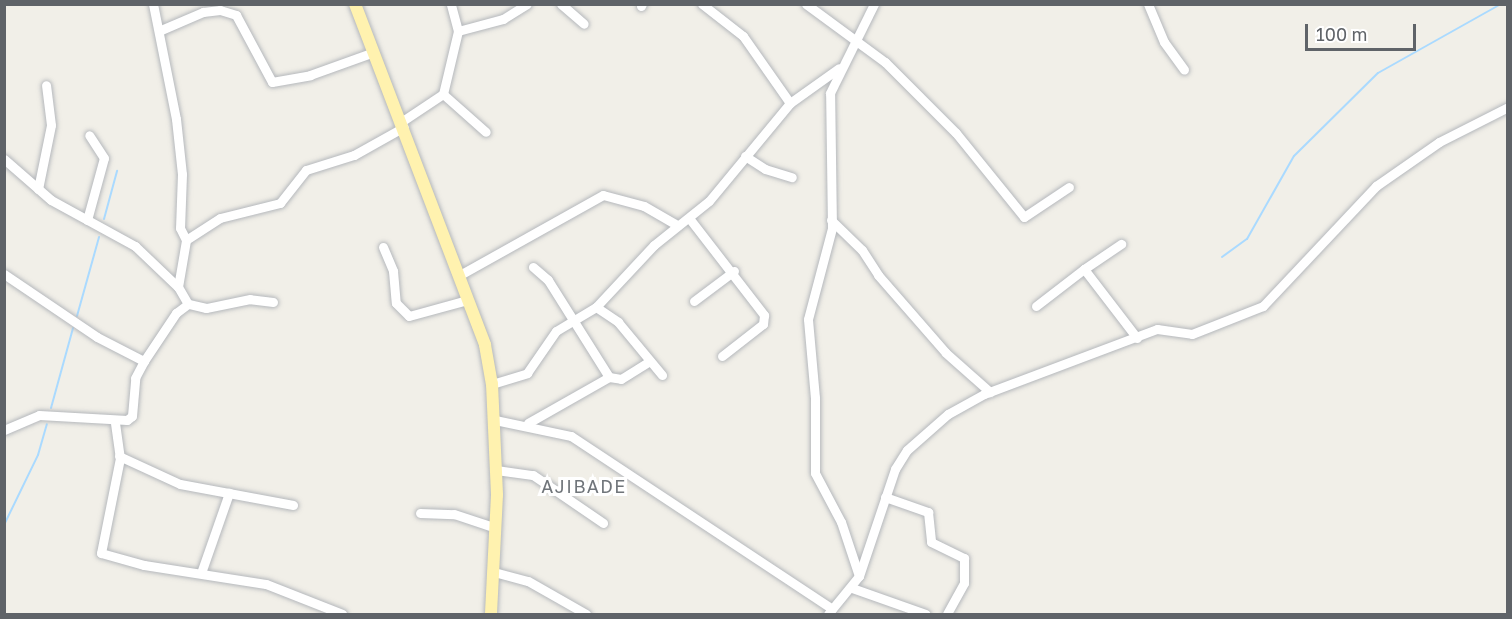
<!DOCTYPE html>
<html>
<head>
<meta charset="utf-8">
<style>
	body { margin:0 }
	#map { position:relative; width:1512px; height:619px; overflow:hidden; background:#f1efe8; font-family:"Golos Text",sans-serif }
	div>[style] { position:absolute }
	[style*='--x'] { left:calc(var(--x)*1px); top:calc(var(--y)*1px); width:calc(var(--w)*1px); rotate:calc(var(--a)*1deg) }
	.stream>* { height:2px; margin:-1px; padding:0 1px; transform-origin:1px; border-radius:1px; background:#aadaff }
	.roads { filter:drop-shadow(0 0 2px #b5b8bc) drop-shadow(0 0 2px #b5b8bc) }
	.minor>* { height:9px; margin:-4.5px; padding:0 4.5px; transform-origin:4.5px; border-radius:4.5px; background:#fff }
	.major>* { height:12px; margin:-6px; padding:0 6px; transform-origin:6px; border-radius:6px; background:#fff2af }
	span { translate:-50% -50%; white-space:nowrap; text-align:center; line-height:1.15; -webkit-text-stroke:6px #fff; paint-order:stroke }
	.quarter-label { font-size:18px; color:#70757a; letter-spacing:1.5px }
	.frame { position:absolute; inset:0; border:6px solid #5f6368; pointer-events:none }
	.scale { position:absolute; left:1305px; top:24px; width:111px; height:27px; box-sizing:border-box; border:3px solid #5f6368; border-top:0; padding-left:8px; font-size:18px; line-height:21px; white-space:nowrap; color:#5f6368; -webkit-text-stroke:4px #fff; paint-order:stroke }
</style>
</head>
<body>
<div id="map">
	<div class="stream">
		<i style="--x:104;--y:219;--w:50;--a:-74.8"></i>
		<i style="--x:1222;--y:257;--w:31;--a:-36"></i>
		<i style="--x:1247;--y:239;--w:95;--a:-60.5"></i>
		<i style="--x:1294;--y:156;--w:118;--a:-44.7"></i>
		<i style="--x:1378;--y:73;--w:141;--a:-29.3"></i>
		<i style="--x:77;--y:316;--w:82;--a:-74.4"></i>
		<i style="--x:51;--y:408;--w:83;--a:-74.6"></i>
		<i style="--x:4;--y:525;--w:78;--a:-64.1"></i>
		<i style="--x:38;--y:455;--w:32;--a:-74"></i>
	</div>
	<div class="roads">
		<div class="minor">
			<i style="--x:153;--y:4;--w:117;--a:78.7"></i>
			<i style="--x:176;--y:119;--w:55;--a:83.8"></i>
			<i style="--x:182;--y:174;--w:54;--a:92.1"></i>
			<i style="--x:180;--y:228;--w:13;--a:63"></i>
			<i style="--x:561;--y:4;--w:30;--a:41"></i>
			<i style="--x:702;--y:4;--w:52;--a:38"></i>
			<i style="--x:743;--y:36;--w:82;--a:55"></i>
			<i style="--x:806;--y:4;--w:98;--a:36.3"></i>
			<i style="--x:885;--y:62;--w:100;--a:45"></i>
			<i style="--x:956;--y:133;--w:108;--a:51"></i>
			<i style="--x:1024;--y:217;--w:54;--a:-33.7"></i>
			<i style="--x:1148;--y:4;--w:41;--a:67.2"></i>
			<i style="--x:1164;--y:42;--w:34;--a:54"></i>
			<i style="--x:641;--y:6;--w:2;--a:-63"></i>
			<i style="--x:161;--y:30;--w:46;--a:-23.2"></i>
			<i style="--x:203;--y:12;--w:17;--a:-7"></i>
			<i style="--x:220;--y:10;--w:17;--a:17"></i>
			<i style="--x:236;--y:15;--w:76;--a:61.8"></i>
			<i style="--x:272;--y:82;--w:39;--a:-10"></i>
			<i style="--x:310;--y:75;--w:68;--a:-19.8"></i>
			<i style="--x:458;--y:31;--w:47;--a:-14.9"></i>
			<i style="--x:503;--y:19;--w:28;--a:-32"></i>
			<i style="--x:443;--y:94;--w:57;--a:41.5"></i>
			<i style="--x:401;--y:122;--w:50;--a:-33.7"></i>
			<i style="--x:443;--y:94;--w:65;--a:-76.6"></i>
			<i style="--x:458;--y:31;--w:28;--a:-105"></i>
			<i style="--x:745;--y:156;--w:24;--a:33"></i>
			<i style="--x:765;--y:169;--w:28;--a:17"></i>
			<i style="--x:4;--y:159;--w:62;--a:41.1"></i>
			<i style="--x:51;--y:200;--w:96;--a:28.7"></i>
			<i style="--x:135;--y:246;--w:59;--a:43.6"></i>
			<i style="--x:38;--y:189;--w:65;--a:-78.5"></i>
			<i style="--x:51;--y:125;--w:40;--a:-97.1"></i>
			<i style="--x:689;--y:218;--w:123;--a:52.3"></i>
			<i style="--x:764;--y:315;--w:9;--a:96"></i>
			<i style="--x:763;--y:324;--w:52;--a:142"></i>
			<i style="--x:87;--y:220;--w:64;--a:-74.7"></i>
			<i style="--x:104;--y:158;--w:27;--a:-123"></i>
			<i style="--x:831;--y:220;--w:43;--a:44.1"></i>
			<i style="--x:862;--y:250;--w:30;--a:57"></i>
			<i style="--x:878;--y:275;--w:103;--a:48.9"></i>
			<i style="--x:946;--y:353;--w:59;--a:41.6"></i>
			<i style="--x:383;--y:247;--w:26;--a:67"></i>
			<i style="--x:393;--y:271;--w:32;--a:85"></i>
			<i style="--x:396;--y:303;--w:18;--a:45"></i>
			<i style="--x:409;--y:316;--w:60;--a:-15.4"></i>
			<i style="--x:1084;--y:269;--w:45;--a:-34"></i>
			<i style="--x:4;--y:274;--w:112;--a:34.1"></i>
			<i style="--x:97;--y:337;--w:53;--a:27.1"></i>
			<i style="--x:458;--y:276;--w:166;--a:-29.2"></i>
			<i style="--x:603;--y:195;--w:42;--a:15"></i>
			<i style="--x:644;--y:206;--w:39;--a:30"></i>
			<i style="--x:694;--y:301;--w:50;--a:-36.9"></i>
			<i style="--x:273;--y:302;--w:23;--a:-173"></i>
			<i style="--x:250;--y:299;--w:45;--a:168.4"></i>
			<i style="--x:206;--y:308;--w:18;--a:-167"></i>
			<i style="--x:188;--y:304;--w:20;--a:-120"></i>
			<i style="--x:178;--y:287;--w:48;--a:-80.3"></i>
			<i style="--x:186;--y:240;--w:40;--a:-32.9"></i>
			<i style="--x:220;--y:218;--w:62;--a:-14"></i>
			<i style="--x:280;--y:203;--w:42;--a:-51.8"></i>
			<i style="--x:306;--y:170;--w:50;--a:-17.4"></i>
			<i style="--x:354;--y:155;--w:57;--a:-29.2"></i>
			<i style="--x:1036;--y:306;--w:61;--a:-37.6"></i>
			<i style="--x:1084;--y:269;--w:87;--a:52.5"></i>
			<i style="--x:596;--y:307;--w:85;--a:-46.9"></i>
			<i style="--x:654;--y:245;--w:70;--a:-38.7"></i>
			<i style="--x:709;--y:201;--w:127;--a:-50.4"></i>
			<i style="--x:790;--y:103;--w:60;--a:-35.5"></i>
			<i style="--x:609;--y:377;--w:12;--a:9"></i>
			<i style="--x:621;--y:379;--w:34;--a:-32"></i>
			<i style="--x:492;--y:384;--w:37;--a:-17"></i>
			<i style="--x:527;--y:373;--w:51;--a:-55.4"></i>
			<i style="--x:556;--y:331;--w:47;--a:-31"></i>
			<i style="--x:596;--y:307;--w:27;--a:34"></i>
			<i style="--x:618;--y:322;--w:69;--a:50.3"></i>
			<i style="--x:495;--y:420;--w:78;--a:11.9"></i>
			<i style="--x:571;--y:436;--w:313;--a:33.5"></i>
			<i style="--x:115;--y:423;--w:35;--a:82"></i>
			<i style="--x:120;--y:458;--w:97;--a:101.3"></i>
			<i style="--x:101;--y:553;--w:45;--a:15.6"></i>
			<i style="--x:144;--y:565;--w:123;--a:8.9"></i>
			<i style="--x:266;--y:584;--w:82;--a:21.5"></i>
			<i style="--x:528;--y:423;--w:93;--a:-29.6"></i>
			<i style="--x:609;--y:377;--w:115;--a:-122.2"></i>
			<i style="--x:548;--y:280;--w:20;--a:-139"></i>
			<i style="--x:4;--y:430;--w:38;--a:-23"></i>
			<i style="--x:39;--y:415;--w:88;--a:3.3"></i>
			<i style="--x:127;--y:420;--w:6;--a:-39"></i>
			<i style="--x:132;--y:416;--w:38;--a:-85"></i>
			<i style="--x:135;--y:378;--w:19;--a:-62"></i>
			<i style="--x:144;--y:361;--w:58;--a:-56.3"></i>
			<i style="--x:176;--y:313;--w:15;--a:-37"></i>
			<i style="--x:119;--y:456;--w:67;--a:24.7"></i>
			<i style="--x:180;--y:484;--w:115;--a:10.5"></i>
			<i style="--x:496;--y:470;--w:37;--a:8"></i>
			<i style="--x:533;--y:475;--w:85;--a:34.4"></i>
			<i style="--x:885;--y:497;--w:46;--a:19.2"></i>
			<i style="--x:928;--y:512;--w:30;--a:84"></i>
			<i style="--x:931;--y:542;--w:37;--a:26"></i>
			<i style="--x:964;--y:558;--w:25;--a:90"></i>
			<i style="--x:964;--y:583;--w:35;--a:119"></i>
			<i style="--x:420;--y:513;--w:34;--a:2"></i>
			<i style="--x:454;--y:514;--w:44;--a:18.4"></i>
			<i style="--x:494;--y:572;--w:35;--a:15"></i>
			<i style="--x:528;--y:581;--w:67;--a:29.6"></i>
			<i style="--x:201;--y:573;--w:85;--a:-70.7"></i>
			<i style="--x:859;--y:576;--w:57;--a:-108.4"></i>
			<i style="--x:841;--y:522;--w:55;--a:-118"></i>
			<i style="--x:815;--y:473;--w:75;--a:-90"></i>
			<i style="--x:815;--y:398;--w:79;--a:-95.1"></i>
			<i style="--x:808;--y:319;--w:94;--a:-75.2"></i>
			<i style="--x:832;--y:228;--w:135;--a:-90.8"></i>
			<i style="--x:830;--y:93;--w:99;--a:-63.7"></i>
			<i style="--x:852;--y:588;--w:78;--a:19.4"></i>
			<i style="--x:828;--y:614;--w:49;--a:-50.8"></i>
			<i style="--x:859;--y:576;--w:113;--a:-71.4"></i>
			<i style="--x:895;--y:469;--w:22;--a:-58"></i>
			<i style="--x:907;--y:450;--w:55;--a:-41.3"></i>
			<i style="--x:948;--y:414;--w:41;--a:-29.1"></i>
			<i style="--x:984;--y:394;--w:185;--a:-20.6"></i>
			<i style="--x:1157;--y:329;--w:35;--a:8"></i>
			<i style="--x:1192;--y:334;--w:76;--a:-21.5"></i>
			<i style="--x:1263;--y:306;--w:165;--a:-46.7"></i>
			<i style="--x:1376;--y:186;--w:77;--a:-34.9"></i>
			<i style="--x:1439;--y:142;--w:77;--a:-26.9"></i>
		</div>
		<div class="major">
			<i style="--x:355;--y:4;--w:365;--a:69.1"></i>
			<i style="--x:485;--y:345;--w:40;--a:80"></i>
			<i style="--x:492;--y:384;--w:111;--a:87.4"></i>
			<i style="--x:497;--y:495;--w:119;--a:92.9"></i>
		</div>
	</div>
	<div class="quarter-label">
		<span style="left:584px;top:486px">AJIBADE</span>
	</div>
	<div class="frame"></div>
	<div class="scale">100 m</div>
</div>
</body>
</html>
